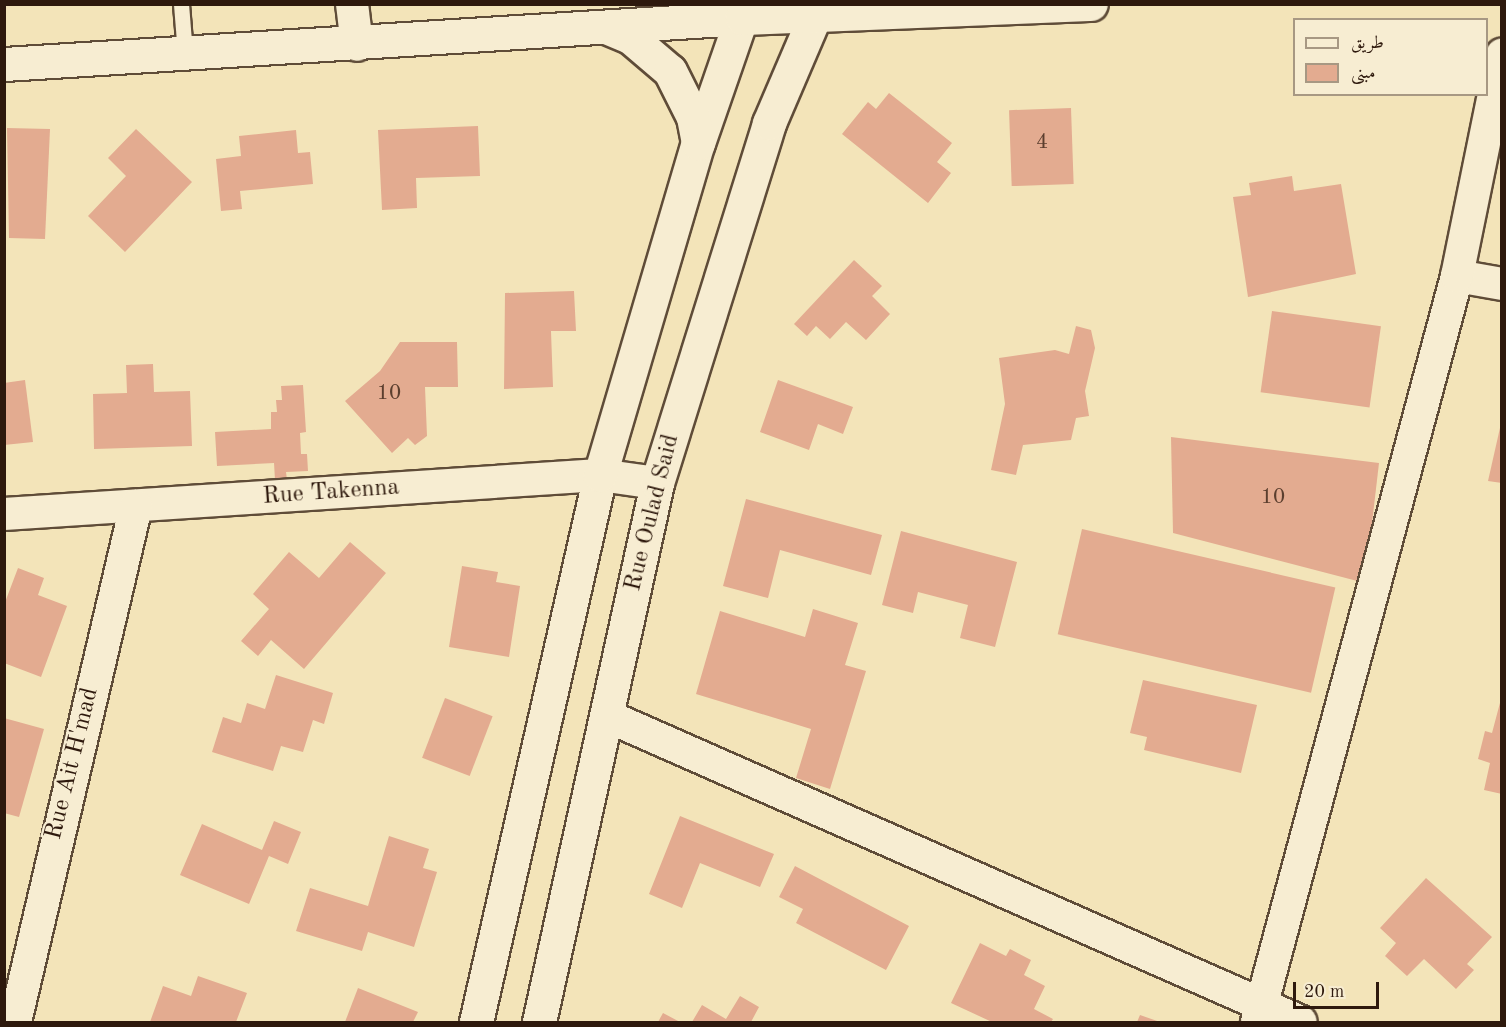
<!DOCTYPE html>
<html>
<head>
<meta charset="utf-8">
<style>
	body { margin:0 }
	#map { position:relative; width:1506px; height:1027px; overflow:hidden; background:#f3e4b9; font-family:"Old Standard TT",Amiri,serif }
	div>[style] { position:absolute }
	.building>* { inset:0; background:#e3ab90; transform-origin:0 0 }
	.roads { filter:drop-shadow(2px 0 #5f4c38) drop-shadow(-2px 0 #5f4c38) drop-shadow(0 2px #5f4c38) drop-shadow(0 -2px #5f4c38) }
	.service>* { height:15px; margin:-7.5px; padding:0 7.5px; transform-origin:7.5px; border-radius:7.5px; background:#f7edd2 }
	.minor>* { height:32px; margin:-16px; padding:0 16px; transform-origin:16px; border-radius:16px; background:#f7edd2 }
	.tertiary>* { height:33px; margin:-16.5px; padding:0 16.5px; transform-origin:16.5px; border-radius:16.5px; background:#f7edd2 }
	.secondary>* { height:33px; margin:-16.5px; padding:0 16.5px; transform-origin:16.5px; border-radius:16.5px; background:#f7edd2 }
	span { translate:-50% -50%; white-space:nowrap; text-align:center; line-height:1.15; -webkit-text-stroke:4.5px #f7edd2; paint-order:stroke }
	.number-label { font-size:21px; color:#5b3e2e }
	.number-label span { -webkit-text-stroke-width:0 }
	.street-label { font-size:24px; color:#2e190d }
	.frame { position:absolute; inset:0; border:6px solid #2e190d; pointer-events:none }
	.legend { position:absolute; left:1293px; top:18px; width:195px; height:78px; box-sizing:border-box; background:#f7edd2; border:2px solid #a79883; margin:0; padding:8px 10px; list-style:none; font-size:18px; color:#2e190d }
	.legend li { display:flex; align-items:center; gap:12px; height:30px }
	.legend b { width:30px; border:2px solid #a79883 }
	.scale { position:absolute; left:1293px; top:982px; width:86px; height:27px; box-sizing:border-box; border:3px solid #2e190d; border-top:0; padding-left:8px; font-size:18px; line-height:21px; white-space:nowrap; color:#2e190d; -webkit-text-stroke:4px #f7edd2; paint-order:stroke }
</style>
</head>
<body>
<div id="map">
	<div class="building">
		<i style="clip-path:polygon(889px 93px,952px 143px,937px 162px,951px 173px,928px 203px,842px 134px,868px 102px,876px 109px)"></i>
		<i style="left:1071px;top:108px;width:76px;height:62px;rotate:88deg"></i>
		<i style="clip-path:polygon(478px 126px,480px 176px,416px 178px,417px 208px,382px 210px,378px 130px)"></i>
		<i style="clip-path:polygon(7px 128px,50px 129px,45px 239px,9px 238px)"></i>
		<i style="clip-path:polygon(136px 129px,192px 182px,125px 252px,88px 216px,126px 176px,108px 158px)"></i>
		<i style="clip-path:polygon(296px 130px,298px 153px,310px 152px,313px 184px,240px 191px,242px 209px,221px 211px,216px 159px,241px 156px,239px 136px)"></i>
		<i style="clip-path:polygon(1292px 176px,1294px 191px,1341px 184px,1356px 274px,1248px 297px,1233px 197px,1251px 195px,1249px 183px)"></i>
		<i style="clip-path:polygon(854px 260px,882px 286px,872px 296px,890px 314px,866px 340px,846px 322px,830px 339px,816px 326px,807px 336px,794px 324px)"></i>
		<i style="clip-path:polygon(574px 291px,576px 331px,551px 331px,553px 387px,504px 389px,505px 293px)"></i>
		<i style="left:1272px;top:311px;width:110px;height:82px;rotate:8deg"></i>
		<i style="clip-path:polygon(1076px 326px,1091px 330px,1095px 348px,1085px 391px,1089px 416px,1076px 418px,1071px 440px,1023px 445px,1016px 475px,991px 470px,1005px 404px,999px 358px,1055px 350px,1069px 354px)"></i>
		<i style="clip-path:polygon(400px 342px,457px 342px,458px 387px,425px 387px,427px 436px,415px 445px,408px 438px,392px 453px,345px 401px,380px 371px)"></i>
		<i style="clip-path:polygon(153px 364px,154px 392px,190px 391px,192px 446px,94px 449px,93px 394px,127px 393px,126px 365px)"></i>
		<i style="clip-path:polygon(25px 380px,33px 442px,4px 445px,4px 383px)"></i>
		<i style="clip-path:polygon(778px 380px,853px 407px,843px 434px,818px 424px,809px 450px,760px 432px)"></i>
		<i style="clip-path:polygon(303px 385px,306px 432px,300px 433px,301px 454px,307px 454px,308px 471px,286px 472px,287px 480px,275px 480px,274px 463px,217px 466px,215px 432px,271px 429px,271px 412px,277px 412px,276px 400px,282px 400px,281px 386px)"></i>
		<i style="clip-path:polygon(1502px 419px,1502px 483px,1488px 481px)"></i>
		<i style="clip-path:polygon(1171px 437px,1379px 463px,1365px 583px,1173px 533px)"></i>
		<i style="clip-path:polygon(746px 499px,882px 535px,871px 575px,780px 550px,768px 598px,723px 586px)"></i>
		<i style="left:1082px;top:529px;width:260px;height:108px;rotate:13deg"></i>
		<i style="clip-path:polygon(901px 531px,1017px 562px,995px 647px,960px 638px,968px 605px,918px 592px,913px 613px,882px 605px)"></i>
		<i style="clip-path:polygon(350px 542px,386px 573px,304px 669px,271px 640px,258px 656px,241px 641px,269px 609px,253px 594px,289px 552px,319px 578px)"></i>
		<i style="clip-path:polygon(462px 566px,498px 572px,496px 582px,520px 586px,509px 657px,449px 647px)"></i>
		<i style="clip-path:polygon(18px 568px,44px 578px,38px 595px,67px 606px,41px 677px,4px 663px,4px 605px)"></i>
		<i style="clip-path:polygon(813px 609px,858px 623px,845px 665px,866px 671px,830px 789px,796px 778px,811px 729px,696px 694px,720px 611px,805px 637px)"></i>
		<i style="clip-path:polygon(276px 675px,333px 693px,324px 724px,313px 720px,303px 752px,281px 746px,273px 771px,212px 752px,223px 717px,241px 723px,247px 703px,265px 709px)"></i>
		<i style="clip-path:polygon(1143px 680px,1257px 705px,1241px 773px,1144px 750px,1147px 737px,1130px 733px)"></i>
		<i style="left:445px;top:698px;width:51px;height:64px;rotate:21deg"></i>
		<i style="clip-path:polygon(1501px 699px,1502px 699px,1502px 794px,1484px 790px,1490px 763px,1478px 759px,1485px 731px,1492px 733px)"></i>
		<i style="clip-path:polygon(4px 718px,44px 729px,19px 817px,4px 813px)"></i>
		<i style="clip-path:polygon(680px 816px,774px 854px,760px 887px,700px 863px,682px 908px,649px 894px)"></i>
		<i style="clip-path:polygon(274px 821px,301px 832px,288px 864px,269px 856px,249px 904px,180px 875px,202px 824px,262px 850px)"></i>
		<i style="clip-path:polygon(389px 836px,429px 849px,423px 868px,437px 872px,414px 947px,368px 932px,362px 951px,296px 931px,310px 888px,368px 906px)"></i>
		<i style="clip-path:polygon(795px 866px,909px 926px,886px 970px,796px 923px,803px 909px,779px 897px)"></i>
		<i style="clip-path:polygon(1426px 878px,1492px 937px,1467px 964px,1474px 970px,1456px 989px,1424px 959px,1407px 976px,1385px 956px,1396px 943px,1380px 928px)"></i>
		<i style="clip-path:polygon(980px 943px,1006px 956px,1010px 949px,1031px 960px,1024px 975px,1045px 986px,1034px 1009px,1053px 1019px,1051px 1022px,992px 1022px,951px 1003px)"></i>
		<i style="clip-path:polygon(198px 976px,247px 993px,236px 1022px,150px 1022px,163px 986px,191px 996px)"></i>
		<i style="clip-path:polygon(358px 988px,418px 1012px,413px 1022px,345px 1022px)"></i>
		<i style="clip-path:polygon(740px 996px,759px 1007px,751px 1022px,692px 1022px,702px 1005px,726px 1019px)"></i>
		<i style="clip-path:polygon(663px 1013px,680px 1022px,658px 1022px)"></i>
		<i style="clip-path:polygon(1140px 1015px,1160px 1022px,1137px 1022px)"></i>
	</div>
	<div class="roads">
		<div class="service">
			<i style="left:181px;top:4px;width:50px;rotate:85.4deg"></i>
		</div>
		<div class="minor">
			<i style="left:352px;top:4px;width:41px;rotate:83deg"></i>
			<i style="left:1457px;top:276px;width:46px;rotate:10.1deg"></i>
			<i style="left:4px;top:514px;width:597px;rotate:-3.74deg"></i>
			<i style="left:600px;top:475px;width:58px;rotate:8deg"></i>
			<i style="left:607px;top:716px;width:758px;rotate:23.79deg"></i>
			<i style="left:15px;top:1022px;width:530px;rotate:-76.8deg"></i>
			<i style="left:1257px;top:1022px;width:772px;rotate:-74.99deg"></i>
			<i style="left:1457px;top:276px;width:226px;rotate:-78.5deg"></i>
		</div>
		<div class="tertiary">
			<i style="left:476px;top:1022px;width:561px;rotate:-77.23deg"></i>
			<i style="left:600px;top:475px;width:346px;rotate:-73.6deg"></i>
			<i style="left:698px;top:143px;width:147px;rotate:-70.9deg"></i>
			<i style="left:539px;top:1022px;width:552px;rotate:-77.65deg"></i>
			<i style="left:657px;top:483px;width:377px;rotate:-72.7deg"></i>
			<i style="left:769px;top:123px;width:129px;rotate:-66.8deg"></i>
		</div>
		<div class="secondary">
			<i style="left:606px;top:27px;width:26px;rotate:23deg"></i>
			<i style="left:630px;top:37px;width:52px;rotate:40.4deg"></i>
			<i style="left:670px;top:71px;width:51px;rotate:63.4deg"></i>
			<i style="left:693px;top:117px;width:26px;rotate:79deg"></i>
			<i style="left:4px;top:64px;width:739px;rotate:-3.57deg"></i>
			<i style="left:742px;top:18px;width:349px;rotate:-2.3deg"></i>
		</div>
	</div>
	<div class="number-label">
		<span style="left:1042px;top:143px">4</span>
		<span style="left:389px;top:394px">10</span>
		<span style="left:1273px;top:498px">10</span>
	</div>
	<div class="street-label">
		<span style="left:331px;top:493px;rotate:-4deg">Rue Takenna</span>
		<span style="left:653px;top:513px;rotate:-76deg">Rue Oulad Said</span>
		<span style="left:73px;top:764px;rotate:-76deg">Rue Ait H'mad</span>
	</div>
	<div class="frame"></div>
	<ul class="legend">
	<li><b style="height:8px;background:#f7edd2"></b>طريق</li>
	<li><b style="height:16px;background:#e3ab90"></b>مبنى</li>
	</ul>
	<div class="scale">20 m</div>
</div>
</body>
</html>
